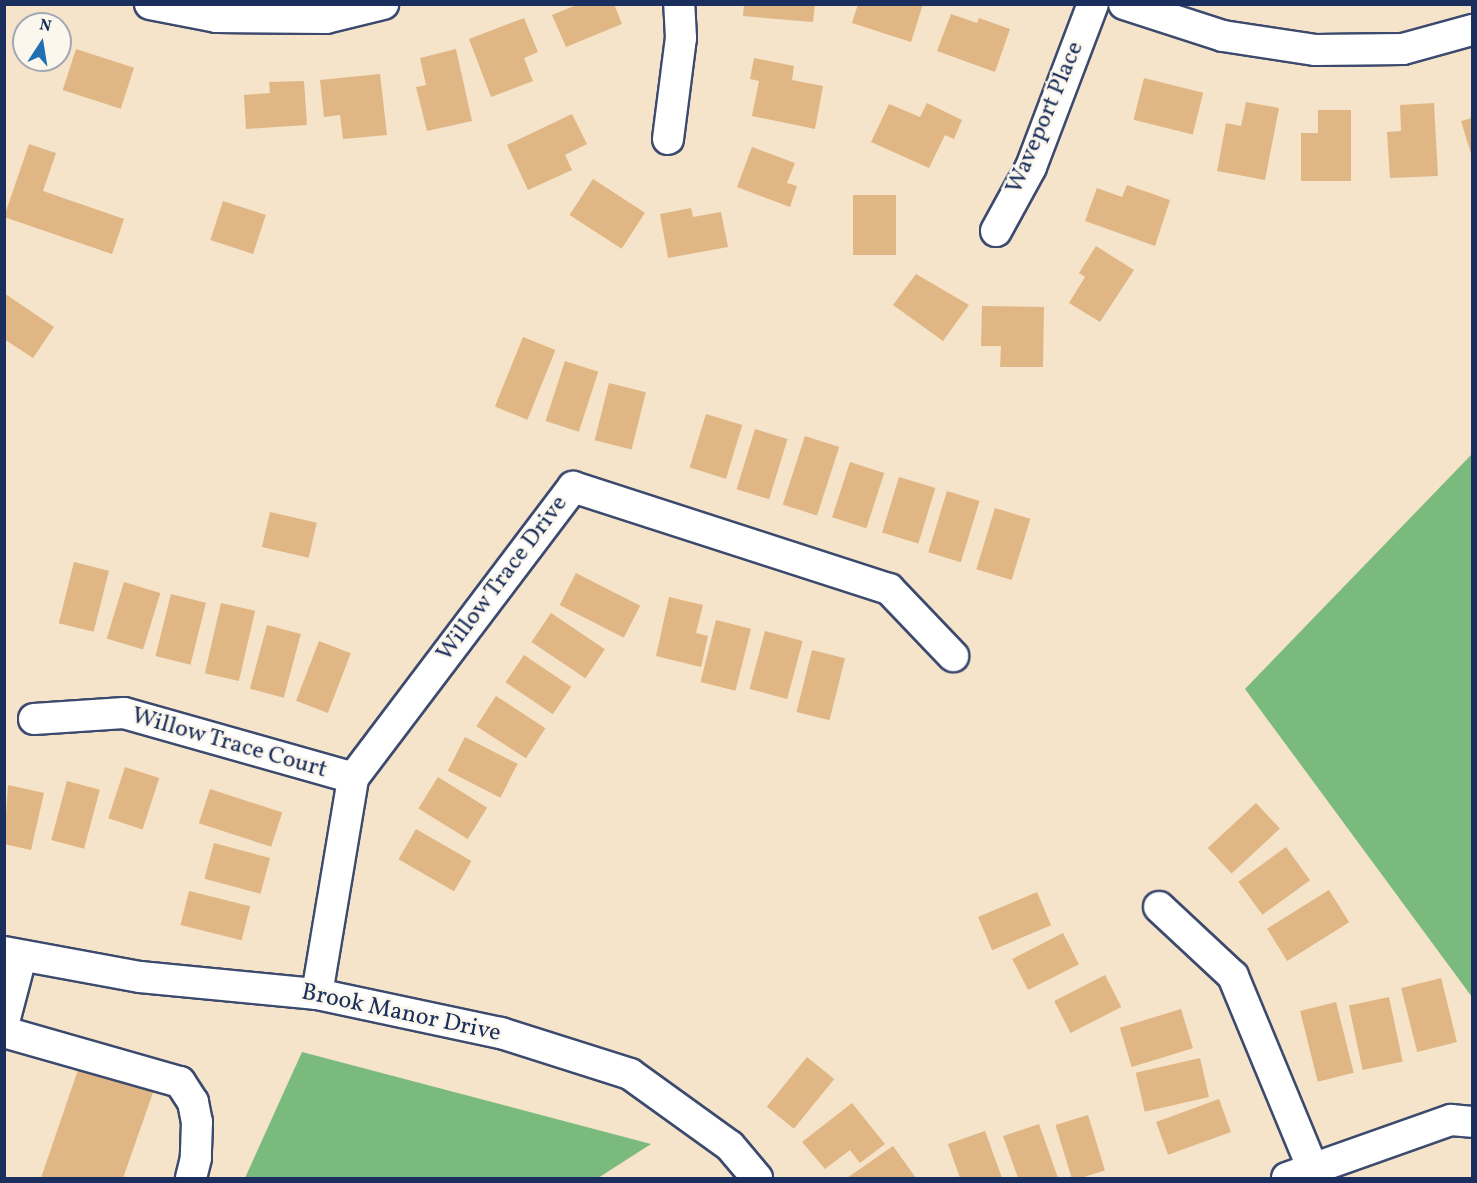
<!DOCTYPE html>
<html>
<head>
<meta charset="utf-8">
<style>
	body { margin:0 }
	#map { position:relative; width:1477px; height:1183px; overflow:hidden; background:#f5e3ca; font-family:Vollkorn,serif }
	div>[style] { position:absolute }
	.forest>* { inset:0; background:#7abb7d }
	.building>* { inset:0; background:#e0b784; transform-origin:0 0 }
	.roads { filter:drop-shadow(2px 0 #3c4a6e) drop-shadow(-2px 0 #3c4a6e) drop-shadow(0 2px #3c4a6e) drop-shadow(0 -2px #3c4a6e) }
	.minor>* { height:30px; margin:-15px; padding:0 15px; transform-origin:15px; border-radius:15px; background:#fff }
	span { translate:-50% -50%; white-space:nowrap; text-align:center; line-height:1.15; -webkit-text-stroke:5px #fbf7ec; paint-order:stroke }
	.street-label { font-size:24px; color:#1b2f5e }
	.frame { position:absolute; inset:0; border:6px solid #1b2f5e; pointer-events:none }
	.north { position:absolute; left:12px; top:12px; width:60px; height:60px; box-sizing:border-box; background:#fbf7ec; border:2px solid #a1a7b3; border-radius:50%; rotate:12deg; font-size:16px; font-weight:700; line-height:24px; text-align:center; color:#1b2f5e }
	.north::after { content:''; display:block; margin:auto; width:21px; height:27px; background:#1f6fb2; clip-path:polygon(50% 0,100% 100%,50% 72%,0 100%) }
</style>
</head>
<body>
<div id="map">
	<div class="forest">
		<i style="clip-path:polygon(1472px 454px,1472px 997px,1245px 689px)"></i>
		<i style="clip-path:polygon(302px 1052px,651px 1144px,598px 1178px,245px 1178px)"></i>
	</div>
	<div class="building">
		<i style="clip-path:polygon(579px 4px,614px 4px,622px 24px,566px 47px,552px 15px)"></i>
		<i style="clip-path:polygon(744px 4px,815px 4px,813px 22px,743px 16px)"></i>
		<i style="clip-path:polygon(858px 4px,923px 4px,911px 42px,852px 23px)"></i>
		<i style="clip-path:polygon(951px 14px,977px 23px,979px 18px,1010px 29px,995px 72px,937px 51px)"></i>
		<i style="clip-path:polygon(524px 18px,538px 52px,524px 58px,533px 81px,491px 97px,469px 39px)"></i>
		<i style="left:76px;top:49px;width:61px;height:43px;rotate:18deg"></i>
		<i style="clip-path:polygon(456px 49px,472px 121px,427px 131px,416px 87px,426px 85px,420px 58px)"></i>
		<i style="clip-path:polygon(754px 58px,794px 66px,792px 80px,823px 86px,815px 129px,752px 116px,759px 81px,750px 79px)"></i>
		<i style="clip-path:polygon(380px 74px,387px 135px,343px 139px,340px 115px,324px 117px,320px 80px)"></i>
		<i style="left:1144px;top:78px;width:61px;height:43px;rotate:14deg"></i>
		<i style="clip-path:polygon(304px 81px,307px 125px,246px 129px,244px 95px,270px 93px,269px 82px)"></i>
		<i style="clip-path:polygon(1246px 102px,1279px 108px,1265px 180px,1217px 171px,1226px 123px,1241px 126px)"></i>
		<i style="clip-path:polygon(927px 103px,962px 120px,954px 139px,945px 135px,929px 168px,871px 142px,889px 104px,920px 117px)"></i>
		<i style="clip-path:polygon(1434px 103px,1438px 176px,1390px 178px,1387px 132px,1401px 131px,1400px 105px)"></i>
		<i style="clip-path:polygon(1318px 110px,1351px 110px,1351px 181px,1301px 181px,1301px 133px,1318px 133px)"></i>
		<i style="clip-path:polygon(572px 114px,587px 144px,565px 155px,572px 170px,528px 190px,507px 145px)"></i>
		<i style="clip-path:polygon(1472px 118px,1472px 157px,1461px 121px)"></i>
		<i style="clip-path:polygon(29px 144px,56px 153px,43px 191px,124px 219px,112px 254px,4px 217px)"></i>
		<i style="clip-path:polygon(752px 147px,795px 163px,787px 183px,797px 186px,790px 207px,737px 187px)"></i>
		<i style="left:593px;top:179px;width:62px;height:43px;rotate:33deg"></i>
		<i style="clip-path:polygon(1127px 185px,1170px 200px,1155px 246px,1085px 221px,1097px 188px,1122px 197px)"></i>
		<i style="left:853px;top:195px;width:43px;height:60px"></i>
		<i style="left:223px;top:201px;width:45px;height:41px;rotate:18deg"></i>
		<i style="clip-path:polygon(691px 208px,693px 217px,721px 212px,728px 247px,668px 258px,660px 214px)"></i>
		<i style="clip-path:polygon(1096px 246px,1134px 270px,1100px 322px,1069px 303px,1085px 277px,1079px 273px)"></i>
		<i style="clip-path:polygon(916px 274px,969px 305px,943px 341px,893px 305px)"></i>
		<i style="clip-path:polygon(4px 293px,54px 327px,33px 358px,4px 339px)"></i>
		<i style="clip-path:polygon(982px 306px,1044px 307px,1043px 367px,1000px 367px,1001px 346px,981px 346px)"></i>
		<i style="left:523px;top:337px;width:35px;height:75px;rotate:22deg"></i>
		<i style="left:565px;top:361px;width:35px;height:63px;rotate:18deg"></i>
		<i style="left:609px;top:383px;width:38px;height:59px;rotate:14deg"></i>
		<i style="left:706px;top:414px;width:38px;height:56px;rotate:17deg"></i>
		<i style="left:755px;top:429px;width:34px;height:63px;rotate:17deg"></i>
		<i style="left:805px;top:436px;width:36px;height:72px;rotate:18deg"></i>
		<i style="left:850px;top:462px;width:36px;height:58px;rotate:18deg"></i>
		<i style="left:899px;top:477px;width:38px;height:58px;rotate:17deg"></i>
		<i style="left:947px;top:491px;width:34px;height:64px;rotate:17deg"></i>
		<i style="left:995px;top:508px;width:37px;height:64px;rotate:17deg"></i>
		<i style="left:270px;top:512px;width:48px;height:36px;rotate:13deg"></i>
		<i style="left:74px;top:562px;width:36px;height:63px;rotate:14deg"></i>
		<i style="left:576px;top:573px;width:72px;height:36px;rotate:27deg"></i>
		<i style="left:124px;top:582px;width:38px;height:59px;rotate:17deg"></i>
		<i style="left:171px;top:594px;width:36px;height:64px;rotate:14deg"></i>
		<i style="clip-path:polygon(669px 597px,703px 605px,696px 633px,708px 636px,701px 667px,656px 656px)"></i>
		<i style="left:221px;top:603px;width:35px;height:72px;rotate:13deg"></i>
		<i style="left:551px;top:613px;width:65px;height:35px;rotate:34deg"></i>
		<i style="left:716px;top:620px;width:36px;height:64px;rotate:14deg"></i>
		<i style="left:267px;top:625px;width:35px;height:66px;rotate:15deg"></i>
		<i style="left:765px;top:631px;width:39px;height:60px;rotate:15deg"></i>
		<i style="left:319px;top:641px;width:34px;height:64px;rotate:21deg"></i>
		<i style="left:812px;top:650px;width:34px;height:64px;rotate:14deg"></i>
		<i style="left:524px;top:655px;width:57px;height:33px;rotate:34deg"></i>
		<i style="left:496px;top:696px;width:59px;height:36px;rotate:33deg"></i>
		<i style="left:465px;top:737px;width:59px;height:38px;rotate:27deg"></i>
		<i style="left:125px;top:767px;width:36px;height:54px;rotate:18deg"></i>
		<i style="left:438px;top:777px;width:58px;height:37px;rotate:32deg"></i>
		<i style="left:67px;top:781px;width:34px;height:61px;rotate:15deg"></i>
		<i style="clip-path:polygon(8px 785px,44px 793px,31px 850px,4px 844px)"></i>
		<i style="left:210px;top:789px;width:76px;height:36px;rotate:18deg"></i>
		<i style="left:1256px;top:803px;width:35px;height:66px;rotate:47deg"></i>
		<i style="left:416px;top:829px;width:64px;height:35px;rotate:30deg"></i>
		<i style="left:214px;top:843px;width:58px;height:37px;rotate:15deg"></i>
		<i style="left:1286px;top:847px;width:41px;height:59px;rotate:54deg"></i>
		<i style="left:1329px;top:890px;width:38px;height:73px;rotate:58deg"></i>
		<i style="left:189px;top:891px;width:63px;height:35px;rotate:14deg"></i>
		<i style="left:1037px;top:892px;width:36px;height:64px;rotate:67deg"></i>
		<i style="left:1063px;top:933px;width:35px;height:57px;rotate:63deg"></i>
		<i style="left:1105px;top:975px;width:36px;height:57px;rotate:63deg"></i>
		<i style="left:1441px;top:978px;width:66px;height:41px;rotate:76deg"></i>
		<i style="left:1389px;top:997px;width:66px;height:41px;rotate:78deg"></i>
		<i style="left:1336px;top:1002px;width:73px;height:37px;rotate:76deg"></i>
		<i style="left:1181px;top:1009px;width:41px;height:64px;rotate:73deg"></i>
		<i style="left:807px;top:1057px;width:35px;height:64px;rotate:39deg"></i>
		<i style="left:1200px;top:1058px;width:40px;height:66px;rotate:77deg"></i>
		<i style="clip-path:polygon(81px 1061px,155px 1087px,123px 1178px,41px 1178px)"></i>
		<i style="left:1219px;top:1099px;width:35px;height:67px;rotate:70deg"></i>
		<i style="clip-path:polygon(852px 1103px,885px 1144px,860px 1163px,850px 1150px,825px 1169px,802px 1142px)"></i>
		<i style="left:1088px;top:1115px;width:58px;height:34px;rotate:73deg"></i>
		<i style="clip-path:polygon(1039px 1124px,1058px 1178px,1018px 1178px,1003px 1136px)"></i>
		<i style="clip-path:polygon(985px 1131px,1002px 1178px,960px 1178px,948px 1144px)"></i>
		<i style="clip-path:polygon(893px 1146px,916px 1178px,847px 1178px)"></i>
	</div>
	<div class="roads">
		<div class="minor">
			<i style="left:150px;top:4px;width:67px;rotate:11.1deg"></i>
			<i style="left:216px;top:17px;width:110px;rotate:0.5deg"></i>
			<i style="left:326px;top:18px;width:59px;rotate:-13.8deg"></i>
			<i style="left:1124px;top:4px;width:104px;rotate:17.9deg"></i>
			<i style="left:1223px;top:36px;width:94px;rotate:8.6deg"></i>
			<i style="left:1316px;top:50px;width:87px;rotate:-0.7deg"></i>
			<i style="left:1403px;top:49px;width:72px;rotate:-15.4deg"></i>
			<i style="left:668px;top:139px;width:102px;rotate:-82.7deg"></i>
			<i style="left:681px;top:38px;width:34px;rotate:-93deg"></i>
			<i style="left:996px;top:231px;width:73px;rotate:-61.3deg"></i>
			<i style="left:1031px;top:167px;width:174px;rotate:-69.2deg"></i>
			<i style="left:34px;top:719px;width:90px;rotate:-3.8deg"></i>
			<i style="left:124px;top:713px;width:238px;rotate:15.8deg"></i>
			<i style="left:1159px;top:907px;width:101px;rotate:43deg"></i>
			<i style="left:1233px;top:976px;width:209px;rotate:67.5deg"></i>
			<i style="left:4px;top:952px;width:138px;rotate:10.4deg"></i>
			<i style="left:140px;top:977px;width:178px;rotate:5.5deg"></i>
			<i style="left:317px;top:994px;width:188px;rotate:12deg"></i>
			<i style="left:501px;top:1033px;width:135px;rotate:17.6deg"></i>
			<i style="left:630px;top:1074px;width:123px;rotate:35.8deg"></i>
			<i style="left:730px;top:1146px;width:42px;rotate:49.8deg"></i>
			<i style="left:317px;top:994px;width:219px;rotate:-80.5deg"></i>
			<i style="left:353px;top:778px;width:365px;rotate:-52.9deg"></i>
			<i style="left:573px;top:487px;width:332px;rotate:17.9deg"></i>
			<i style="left:889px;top:589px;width:93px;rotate:46.3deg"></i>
			<i style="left:4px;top:1022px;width:67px;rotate:-75.3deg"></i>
			<i style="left:4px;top:1032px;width:183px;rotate:15.9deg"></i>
			<i style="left:180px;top:1082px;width:24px;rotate:57deg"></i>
			<i style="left:193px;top:1102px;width:20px;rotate:79deg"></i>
			<i style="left:197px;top:1122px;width:36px;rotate:92deg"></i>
			<i style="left:196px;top:1158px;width:21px;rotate:104deg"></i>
			<i style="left:1287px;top:1178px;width:174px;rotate:-19.5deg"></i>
			<i style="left:1451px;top:1120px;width:21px;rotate:5deg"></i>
		</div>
	</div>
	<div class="street-label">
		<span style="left:1046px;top:118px;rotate:-67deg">Waveport Place</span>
		<span style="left:503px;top:579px;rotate:-53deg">Willow Trace Drive</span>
		<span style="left:229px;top:744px;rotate:16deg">Willow Trace Court</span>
		<span style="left:401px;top:1014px;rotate:12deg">Brook Manor Drive</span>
	</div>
	<div class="frame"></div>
	<div class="north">N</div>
</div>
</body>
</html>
